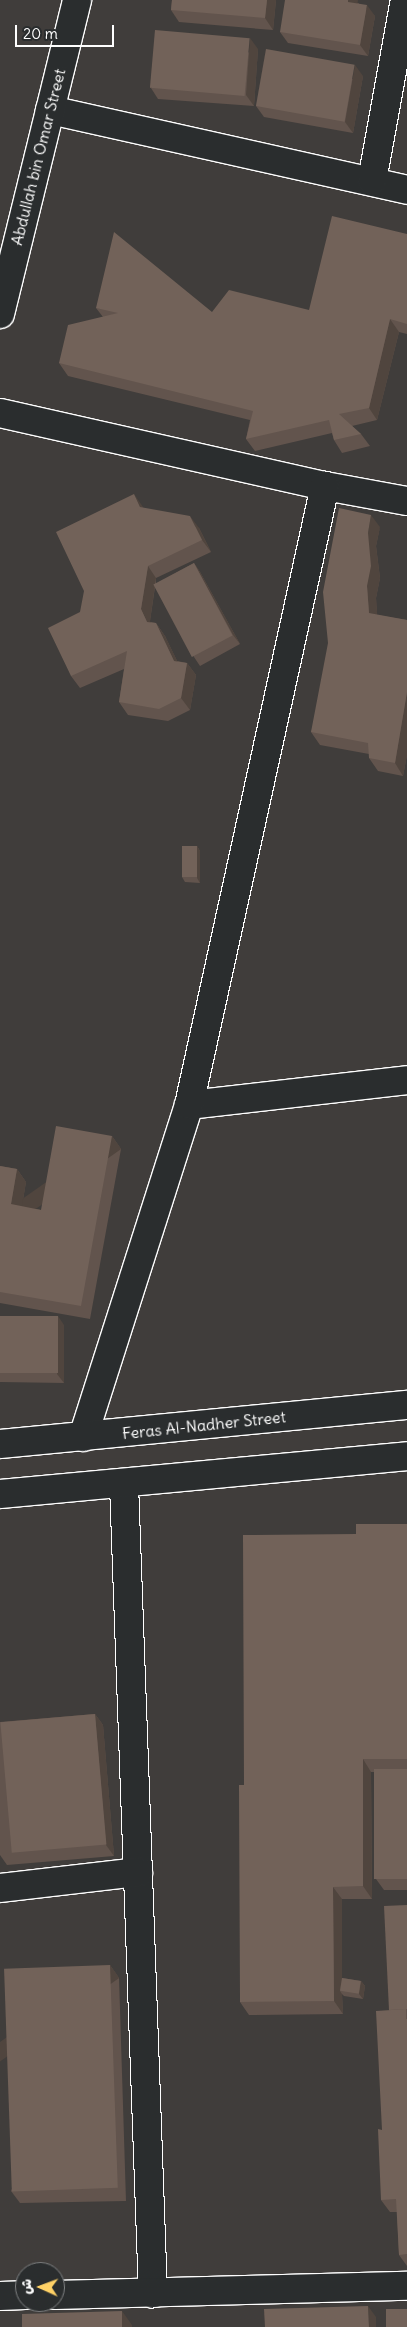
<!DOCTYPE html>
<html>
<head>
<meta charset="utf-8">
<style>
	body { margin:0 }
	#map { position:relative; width:407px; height:2327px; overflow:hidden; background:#403d3b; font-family:Delius,"Playpen Sans Arabic",sans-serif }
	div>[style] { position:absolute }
	.roads { filter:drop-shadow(1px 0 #fff) drop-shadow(-1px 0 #fff) drop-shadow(0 1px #fff) drop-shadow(0 -1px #fff) }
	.minor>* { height:28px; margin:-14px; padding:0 14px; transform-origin:14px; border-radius:14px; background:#2a2d2e }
	.wall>* { inset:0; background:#62544d }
	.shaded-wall>* { inset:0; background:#50453e; transform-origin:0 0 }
	.building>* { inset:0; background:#726259; transform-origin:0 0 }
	span { translate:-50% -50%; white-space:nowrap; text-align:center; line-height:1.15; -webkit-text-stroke:5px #2a2d2e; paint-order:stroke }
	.street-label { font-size:16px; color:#fff }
	.north { position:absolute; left:15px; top:2262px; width:50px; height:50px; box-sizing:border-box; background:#2a2d2e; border:1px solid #7f8182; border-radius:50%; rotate:272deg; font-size:14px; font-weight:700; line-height:20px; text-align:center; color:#fff }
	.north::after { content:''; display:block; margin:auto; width:18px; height:22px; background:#ffd166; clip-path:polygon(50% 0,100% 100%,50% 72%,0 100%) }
	.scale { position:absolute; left:15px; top:25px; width:99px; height:22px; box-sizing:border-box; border:2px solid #fff; border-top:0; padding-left:6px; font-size:15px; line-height:18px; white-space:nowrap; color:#fff; -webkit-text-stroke:4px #2a2d2e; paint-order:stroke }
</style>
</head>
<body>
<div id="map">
	<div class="roads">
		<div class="minor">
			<i style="left:50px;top:110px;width:366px;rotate:12.6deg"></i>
			<i style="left:372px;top:181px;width:184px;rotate:-79.7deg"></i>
			<i style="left:0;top:314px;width:323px;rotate:-76.2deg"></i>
			<i style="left:0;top:413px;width:333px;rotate:12.7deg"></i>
			<i style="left:325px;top:486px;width:83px;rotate:10.4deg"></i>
			<i style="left:189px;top:1105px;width:219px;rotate:-6.5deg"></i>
			<i style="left:83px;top:1437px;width:349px;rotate:-72.3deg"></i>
			<i style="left:189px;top:1105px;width:634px;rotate:-77.61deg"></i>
			<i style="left:0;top:1444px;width:409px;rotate:-5.5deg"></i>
			<i style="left:124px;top:1484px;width:810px;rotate:87.95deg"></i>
			<i style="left:0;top:1494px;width:409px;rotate:-5.3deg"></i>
			<i style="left:0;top:1888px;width:139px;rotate:-6.6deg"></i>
			<i style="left:55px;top:2295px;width:352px;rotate:-1.5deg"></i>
			<i style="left:0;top:2296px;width:25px;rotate:-2deg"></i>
		</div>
	</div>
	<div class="wall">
		<i style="clip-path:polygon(172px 0,276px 0,273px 30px,179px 22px,171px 10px)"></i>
		<i style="clip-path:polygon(358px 3px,375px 16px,368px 56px,288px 43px,280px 32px)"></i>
		<i style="clip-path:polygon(258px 49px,254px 106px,158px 99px,151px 88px)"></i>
		<i style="clip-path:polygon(363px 76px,353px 133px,264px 117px,256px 106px)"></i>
		<i style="clip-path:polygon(407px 234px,407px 334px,399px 332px,377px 420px,352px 426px,361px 434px,370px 446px,342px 453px,334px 440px,332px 433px,255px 451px,246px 439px,250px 420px,68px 376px,59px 363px,103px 317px,96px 308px,212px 312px,309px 310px)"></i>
		<i style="clip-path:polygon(144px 508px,199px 528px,211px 552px,156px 578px,156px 584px,194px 563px,200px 572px,240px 644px,200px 666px,194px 657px,155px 587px,150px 621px,150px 622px,156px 623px,165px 636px,177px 661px,187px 663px,196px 675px,190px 710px,168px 721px,128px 715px,119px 702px,124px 669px,80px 688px,71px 676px,80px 612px)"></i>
		<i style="clip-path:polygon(380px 527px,376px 546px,380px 578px,376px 598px,377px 615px,407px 620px,407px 755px,403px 776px,378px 771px,369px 758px,369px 754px,320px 745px,311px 732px)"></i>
		<i style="clip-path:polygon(197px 846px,200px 851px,200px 883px,185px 882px,182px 877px)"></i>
		<i style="clip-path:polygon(112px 1136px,121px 1149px,90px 1319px,0 1303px,0 1166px,17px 1169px,26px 1182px,22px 1206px,41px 1210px)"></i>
		<i style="clip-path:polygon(0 1316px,64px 1325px,64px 1383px,0 1382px)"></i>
		<i style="clip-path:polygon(407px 1524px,407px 1890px,384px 1890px,376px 1879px,374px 1772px,371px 1772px,372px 1899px,342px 1899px,342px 1978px,361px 1981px,365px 1986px,363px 1999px,344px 1996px,342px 1994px,343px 2014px,249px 2015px,240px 2002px,244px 1785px,356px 1534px)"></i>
		<i style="clip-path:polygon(95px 1714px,103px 1725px,114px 1856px,7px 1865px,0 1855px,0 1722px)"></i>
		<i style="clip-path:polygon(407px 1905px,407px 2266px,399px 2255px,397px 2212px,390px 2212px,381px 2200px,382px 2130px,389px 2010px)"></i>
		<i style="clip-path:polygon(110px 1965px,119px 1978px,126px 2201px,20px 2203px,11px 2191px)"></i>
	</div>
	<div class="shaded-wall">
		<i style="clip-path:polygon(267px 0,276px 0,273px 30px,265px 18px)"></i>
		<i style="clip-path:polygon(348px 0,358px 0,356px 13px,348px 2px)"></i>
		<i style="clip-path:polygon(367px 5px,375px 16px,368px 56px,360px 45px)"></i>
		<i style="clip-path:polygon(250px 38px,258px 49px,254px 106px,246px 95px)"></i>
		<i style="clip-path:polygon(355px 65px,363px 76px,353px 133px,345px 122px)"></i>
		<i style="clip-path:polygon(390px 319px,399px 332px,377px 420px,369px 408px)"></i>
		<i style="clip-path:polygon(134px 494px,143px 507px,149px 520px,140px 507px)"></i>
		<i style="clip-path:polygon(371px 515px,380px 527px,376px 546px,380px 578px,376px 598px,378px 626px,369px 613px,367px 586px,368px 533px)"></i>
		<i style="clip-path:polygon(190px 516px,199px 528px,211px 552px,202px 540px)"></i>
		<i style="clip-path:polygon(194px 563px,200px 572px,240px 644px,233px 635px)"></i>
		<i style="clip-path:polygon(148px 566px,156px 578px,150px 621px,156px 634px,147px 622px,141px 609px)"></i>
		<i style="clip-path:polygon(156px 623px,165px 636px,183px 673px,174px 661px)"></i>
		<i style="clip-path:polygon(187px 663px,196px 675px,190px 710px,181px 698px)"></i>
		<i style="clip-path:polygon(407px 692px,407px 755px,403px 776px,395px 763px)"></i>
		<i style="clip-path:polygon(197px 846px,200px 851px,200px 883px,197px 878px)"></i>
		<i style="left:112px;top:1136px;width:16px;height:173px;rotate:55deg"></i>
		<i style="clip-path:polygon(17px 1169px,26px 1182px,20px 1217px,11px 1204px)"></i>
		<i style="clip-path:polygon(58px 1316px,64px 1325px,64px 1383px,57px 1374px)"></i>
		<i style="clip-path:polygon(95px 1714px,103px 1725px,114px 1856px,106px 1845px)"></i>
		<i style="clip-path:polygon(363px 1759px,371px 1772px,372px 1899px,363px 1886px)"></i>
		<i style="clip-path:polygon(333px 1887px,342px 1899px,342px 1991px,340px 1991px,342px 1994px,343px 2014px,334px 2001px)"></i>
		<i style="left:110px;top:1965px;width:16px;height:223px;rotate:55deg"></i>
		<i style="clip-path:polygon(361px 1981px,365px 1986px,363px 1999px,359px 1994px)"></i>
		<i style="clip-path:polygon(368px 2306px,376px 2317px,376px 2327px,369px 2327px)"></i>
		<i style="clip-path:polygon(122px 2311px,132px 2325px,132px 2327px,122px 2327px)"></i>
	</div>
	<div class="building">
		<i style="clip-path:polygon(172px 0,267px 0,265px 18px,171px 10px)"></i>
		<i style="clip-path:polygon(285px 0,348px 0,348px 2px,367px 5px,360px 45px,280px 32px)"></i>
		<i style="left:155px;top:30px;width:95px;height:58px;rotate:5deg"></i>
		<i style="left:266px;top:49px;width:90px;height:58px;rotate:10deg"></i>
		<i style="clip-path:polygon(332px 216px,407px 234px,407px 324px,390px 319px,369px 408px,339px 414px,361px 434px,334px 440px,329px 420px,246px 439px,253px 411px,59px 363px,68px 325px,118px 313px,96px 308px,114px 232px,212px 312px,229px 290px,309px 310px)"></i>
		<i style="clip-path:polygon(134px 494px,140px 507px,190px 516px,202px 540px,148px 566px,141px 609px,147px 622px,156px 623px,174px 661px,187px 663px,181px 698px,159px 709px,119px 702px,127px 651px,71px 676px,48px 628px,80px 612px,84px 591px,56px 532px)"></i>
		<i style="clip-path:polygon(339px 508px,371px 515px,368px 533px,371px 566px,367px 586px,369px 613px,407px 620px,407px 692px,395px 763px,369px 758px,368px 743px,311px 732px,328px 643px,323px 592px)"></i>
		<i style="left:194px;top:563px;width:82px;height:46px;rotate:62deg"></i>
		<i style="left:182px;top:846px;width:15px;height:31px"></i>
		<i style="clip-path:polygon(56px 1126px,112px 1136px,81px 1306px,0 1292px,0 1166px,17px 1169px,11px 1204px,41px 1210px)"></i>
		<i style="left:0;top:1316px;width:58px;height:57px"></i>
		<i style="clip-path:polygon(356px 1524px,407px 1524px,407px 1759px,363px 1759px,363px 1886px,333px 1887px,334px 2001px,240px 2002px,239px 1785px,244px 1785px,243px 1535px,356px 1534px)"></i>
		<i style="left:95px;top:1714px;width:131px;height:95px;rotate:85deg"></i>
		<i style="left:374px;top:1769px;width:33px;height:110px"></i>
		<i style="clip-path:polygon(407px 1905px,407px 2009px,389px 2010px,384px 1906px)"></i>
		<i style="left:110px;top:1965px;width:223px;height:106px;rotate:88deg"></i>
		<i style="left:342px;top:1978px;width:19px;height:13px;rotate:9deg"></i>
		<i style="clip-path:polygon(406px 2009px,406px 2019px,407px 2019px,407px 2254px,399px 2255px,396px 2199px,381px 2200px,378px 2129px,382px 2130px,376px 2011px)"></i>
		<i style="clip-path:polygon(368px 2306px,369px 2327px,265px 2327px,264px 2309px)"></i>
		<i style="left:407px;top:2309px;width:18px;height:21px;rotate:90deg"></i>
		<i style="clip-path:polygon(122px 2311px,122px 2327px,22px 2327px,22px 2314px)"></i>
	</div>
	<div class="street-label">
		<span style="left:38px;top:157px;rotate:-76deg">Abdullah bin Omar Street</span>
		<span style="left:204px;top:1425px;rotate:-6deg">Feras Al-Nadher Street</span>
	</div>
	<div class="north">ش</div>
	<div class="scale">20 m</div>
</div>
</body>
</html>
